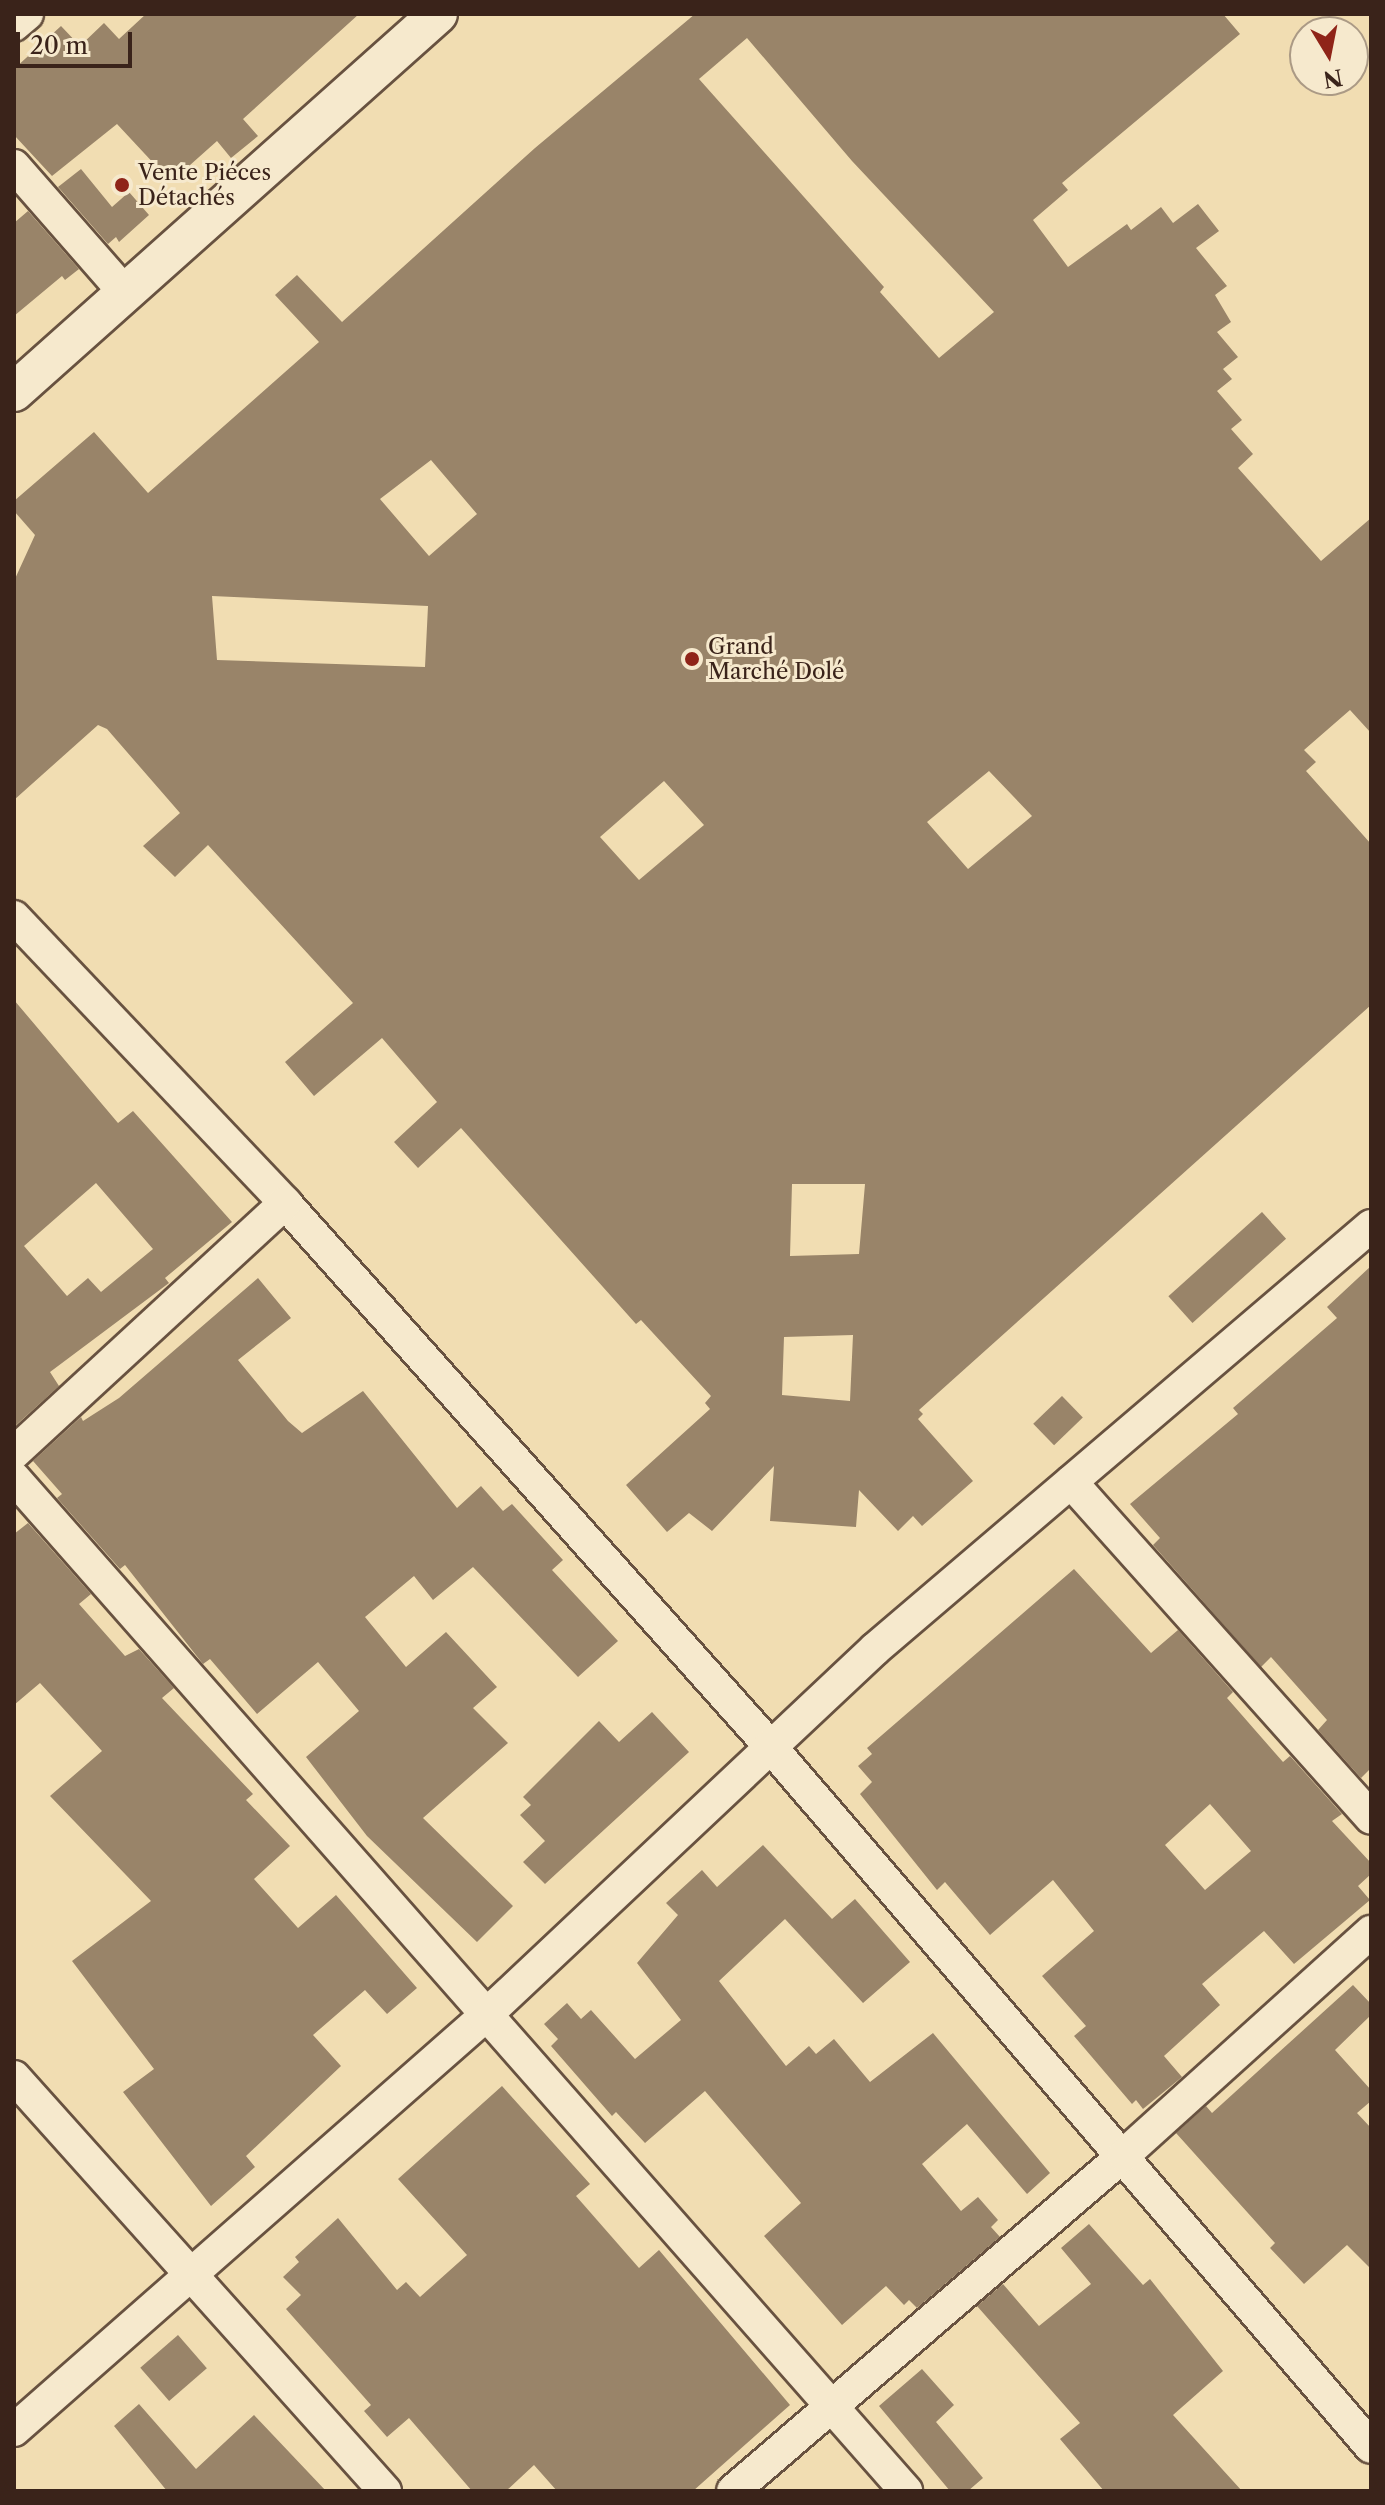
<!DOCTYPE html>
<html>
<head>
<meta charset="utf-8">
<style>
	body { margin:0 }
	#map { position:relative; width:1385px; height:2505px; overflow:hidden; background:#f1ddb2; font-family:"Libre Caslon Text",serif }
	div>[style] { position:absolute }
	.building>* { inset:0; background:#998469; transform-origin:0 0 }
	.roads { filter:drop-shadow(2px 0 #685240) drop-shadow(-2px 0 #685240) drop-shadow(0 2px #685240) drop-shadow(0 -2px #685240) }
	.minor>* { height:32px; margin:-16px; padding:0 16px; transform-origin:16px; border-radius:16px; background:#f6e9cd }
	.tertiary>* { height:38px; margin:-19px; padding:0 19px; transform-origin:19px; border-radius:19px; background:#f6e9cd }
	.dots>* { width:22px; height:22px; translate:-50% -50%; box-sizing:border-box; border:4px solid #f6e9cd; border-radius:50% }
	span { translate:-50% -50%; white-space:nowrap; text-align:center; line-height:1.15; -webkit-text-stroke:6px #f6e9cd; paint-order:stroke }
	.poi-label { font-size:22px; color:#3a231a }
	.left { translate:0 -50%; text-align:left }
	.frame { position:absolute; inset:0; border:16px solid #3a231a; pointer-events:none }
	.north { position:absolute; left:1289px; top:16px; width:80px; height:80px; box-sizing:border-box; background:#f6e9cd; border:2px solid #ab9a85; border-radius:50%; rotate:170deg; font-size:22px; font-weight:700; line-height:32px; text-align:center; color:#3a231a }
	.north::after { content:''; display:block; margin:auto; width:28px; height:36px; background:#8f2418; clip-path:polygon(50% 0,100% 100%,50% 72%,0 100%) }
	.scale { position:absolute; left:16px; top:32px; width:116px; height:36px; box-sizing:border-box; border:4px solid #3a231a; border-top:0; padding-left:10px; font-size:24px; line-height:28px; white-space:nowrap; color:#3a231a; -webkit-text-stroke:6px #f6e9cd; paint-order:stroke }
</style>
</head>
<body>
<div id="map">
	<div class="building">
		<i style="clip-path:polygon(146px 14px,359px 14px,243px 119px,258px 136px,231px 158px,217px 141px,171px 182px,117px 124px,52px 176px,14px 135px,14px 69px,61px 26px,80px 46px,104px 23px,119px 39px)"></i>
		<i style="clip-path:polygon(evenodd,695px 14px,1223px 14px,1240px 34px,1062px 183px,1068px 190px,1033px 220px,1068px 267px,1127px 224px,1131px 230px,1161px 207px,1173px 223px,1198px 204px,1219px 231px,1196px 248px,1227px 286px,1215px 295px,1231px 322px,1217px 332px,1238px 357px,1223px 369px,1232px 379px,1217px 391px,1242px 420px,1231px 429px,1253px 454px,1238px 468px,1321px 561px,1371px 518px,1371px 733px,1350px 710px,1304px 750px,1316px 762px,1306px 771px,1371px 844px,1371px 1005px,919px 1410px,923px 1414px,918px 1419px,973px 1481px,922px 1526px,913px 1516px,898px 1531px,859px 1490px,856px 1527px,770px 1521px,774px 1466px,712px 1531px,689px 1513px,667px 1532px,626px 1485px,710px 1409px,705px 1403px,711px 1396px,641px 1320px,636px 1324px,461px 1128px,418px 1168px,394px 1142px,437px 1102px,382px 1038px,314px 1096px,285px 1062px,353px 1003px,208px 845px,175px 877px,143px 846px,180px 813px,107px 729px,98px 725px,14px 800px,14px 581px,35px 535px,14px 511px,14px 501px,94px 432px,148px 493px,319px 342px,275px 295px,297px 275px,342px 322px,535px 148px,695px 14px,747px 38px,852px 161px,994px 312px,939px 358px,880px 292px,884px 287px,699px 79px,747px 38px,695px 14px,431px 460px,477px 514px,429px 556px,380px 499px,431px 460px,695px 14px,212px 596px,428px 606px,425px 667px,217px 660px,212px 596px,695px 14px,989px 771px,1032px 816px,968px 869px,927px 822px,989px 771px,695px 14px,664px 781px,704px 825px,639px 880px,600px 837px,664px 781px,695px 14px,792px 1184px,865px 1184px,859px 1254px,790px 1256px,792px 1184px,695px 14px,853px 1335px,850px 1401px,782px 1395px,784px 1337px,853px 1335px)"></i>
		<i style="clip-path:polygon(81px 169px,112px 207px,129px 192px,149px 215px,119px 242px,116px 237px,108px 244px,58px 187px)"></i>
		<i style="clip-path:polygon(28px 211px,79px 269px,65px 280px,62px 276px,14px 316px,14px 223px)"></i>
		<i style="clip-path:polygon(evenodd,14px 1000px,118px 1123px,133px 1111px,232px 1222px,165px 1278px,169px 1283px,50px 1372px,59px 1386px,14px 1427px,14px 1000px,96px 1183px,153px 1249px,101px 1292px,88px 1278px,67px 1296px,24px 1246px,96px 1183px)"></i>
		<i style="left:1262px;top:1212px;width:36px;height:126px;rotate:48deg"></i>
		<i style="clip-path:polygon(1371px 1266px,1371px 1768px,1361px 1778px,1318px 1730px,1327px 1720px,1271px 1657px,1261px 1667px,1153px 1545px,1160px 1538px,1130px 1504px,1238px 1414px,1233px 1408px,1337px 1318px,1327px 1307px)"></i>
		<i style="clip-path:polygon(258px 1278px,291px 1318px,238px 1360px,288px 1421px,302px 1433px,363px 1391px,457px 1508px,481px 1486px,503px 1511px,512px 1504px,563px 1560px,552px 1570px,618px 1641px,578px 1677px,473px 1567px,433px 1600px,414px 1576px,365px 1617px,406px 1667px,446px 1632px,497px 1687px,473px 1708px,508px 1743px,423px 1818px,513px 1906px,477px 1942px,367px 1836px,306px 1757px,359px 1711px,318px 1662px,257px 1714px,210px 1659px,203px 1664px,125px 1565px,120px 1569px,57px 1498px,62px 1494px,33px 1461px,81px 1417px,83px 1421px,119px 1398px)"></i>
		<i style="left:1062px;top:1396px;width:30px;height:40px;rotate:46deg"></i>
		<i style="clip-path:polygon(28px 1523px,91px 1594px,79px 1604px,125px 1656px,139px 1649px,174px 1688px,162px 1698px,253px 1794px,246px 1800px,290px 1846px,254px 1879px,298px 1928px,336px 1895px,417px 1988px,387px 2014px,365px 1990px,313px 2035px,341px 2066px,246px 2156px,255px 2167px,211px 2206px,123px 2092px,154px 2069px,72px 1961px,151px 1901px,50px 1796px,102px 1751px,40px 1683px,14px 1705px,14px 1534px)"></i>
		<i style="clip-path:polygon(evenodd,1074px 1569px,1151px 1653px,1178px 1630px,1233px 1692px,1227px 1698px,1283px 1762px,1290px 1756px,1342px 1814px,1332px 1821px,1371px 1863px,1371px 1874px,1358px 1886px,1370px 1900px,1294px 1964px,1264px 1931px,1202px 1984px,1220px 2005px,1164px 2056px,1182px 2077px,1143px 2109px,1136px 2100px,1132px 2104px,1074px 2036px,1086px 2026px,1042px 1976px,1094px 1931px,1053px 1880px,990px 1935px,945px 1882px,937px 1890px,860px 1794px,872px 1782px,858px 1766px,872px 1754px,867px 1748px,1074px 1569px,1210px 1804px,1251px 1851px,1205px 1890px,1165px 1845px,1210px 1804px)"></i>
		<i style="clip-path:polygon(652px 1712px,689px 1752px,545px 1884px,523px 1862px,545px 1841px,520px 1815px,531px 1805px,523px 1797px,599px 1721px,619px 1742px)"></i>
		<i style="clip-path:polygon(763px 1845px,832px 1919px,855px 1899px,910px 1962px,863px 2003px,785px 1919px,719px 1981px,786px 2066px,809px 2046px,816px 2054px,834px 2039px,870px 2082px,933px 2033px,1050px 2173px,1027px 2194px,967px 2124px,922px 2164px,961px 2211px,978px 2197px,998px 2220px,991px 2227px,1000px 2237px,917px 2308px,909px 2300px,904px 2305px,886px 2286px,842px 2325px,764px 2236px,801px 2203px,705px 2091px,645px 2143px,616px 2112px,612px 2116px,551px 2046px,558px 2039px,544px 2024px,567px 2003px,581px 2019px,591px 2010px,635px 2059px,681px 2020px,637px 1963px,678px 1915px,666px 1903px,702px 1870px,717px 1887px)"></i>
		<i style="clip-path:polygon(1353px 1985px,1371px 2004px,1371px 2015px,1335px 2050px,1371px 2090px,1371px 2101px,1357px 2113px,1371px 2128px,1371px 2269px,1347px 2245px,1304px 2284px,1270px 2248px,1275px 2243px,1176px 2133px,1206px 2106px,1212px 2113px)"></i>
		<i style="clip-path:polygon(502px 2086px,590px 2184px,576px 2196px,639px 2268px,659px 2250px,790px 2405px,693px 2491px,557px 2491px,534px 2465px,506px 2491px,472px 2491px,409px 2418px,387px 2437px,364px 2411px,371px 2405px,286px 2309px,301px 2295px,283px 2277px,299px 2262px,295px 2257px,338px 2218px,397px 2290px,406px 2282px,420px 2297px,467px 2255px,398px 2179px)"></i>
		<i style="clip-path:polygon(1089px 2224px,1143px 2285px,1150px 2279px,1223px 2371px,1173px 2415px,1242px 2491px,1104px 2491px,1060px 2439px,1080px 2423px,977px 2306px,1003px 2284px,1039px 2326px,1091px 2284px,1061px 2248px)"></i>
		<i style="left:178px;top:2335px;width:44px;height:50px;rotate:49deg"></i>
		<i style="clip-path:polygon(922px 2369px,954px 2405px,936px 2422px,983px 2478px,968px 2491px,950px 2491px,879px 2406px)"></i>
		<i style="clip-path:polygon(139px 2404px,196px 2469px,254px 2415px,326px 2491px,167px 2491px,114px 2426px)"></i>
	</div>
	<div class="roads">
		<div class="minor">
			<i style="left:14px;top:25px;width:17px;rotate:-40deg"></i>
			<i style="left:14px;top:166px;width:169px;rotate:48.8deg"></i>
			<i style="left:14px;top:917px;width:394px;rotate:46.5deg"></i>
			<i style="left:285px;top:1203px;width:728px;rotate:48.23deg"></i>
			<i style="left:770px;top:1746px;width:923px;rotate:49.39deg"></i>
			<i style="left:14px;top:1453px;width:369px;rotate:-42.7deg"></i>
			<i style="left:14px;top:1478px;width:1350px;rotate:48.63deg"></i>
			<i style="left:1071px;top:1482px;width:450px;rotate:48.2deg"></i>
			<i style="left:14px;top:2077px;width:556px;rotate:48.14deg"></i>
			<i style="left:14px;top:2430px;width:626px;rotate:-41.31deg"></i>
			<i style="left:484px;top:2017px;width:537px;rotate:-43.26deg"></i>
			<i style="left:875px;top:1649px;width:652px;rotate:-40.46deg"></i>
			<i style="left:733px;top:2491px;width:516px;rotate:-40.67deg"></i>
			<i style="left:1124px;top:2155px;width:333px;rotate:-42.1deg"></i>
		</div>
		<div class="tertiary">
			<i style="left:14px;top:392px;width:568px;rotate:-41.72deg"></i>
		</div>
	</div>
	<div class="dots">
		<i style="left:122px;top:185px;background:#8f2418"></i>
		<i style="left:692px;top:659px;background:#8f2418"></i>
	</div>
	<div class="poi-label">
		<span class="left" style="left:138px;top:185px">Vente Piéces<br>Détachés</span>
		<span class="left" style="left:708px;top:659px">Grand<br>Marché Dolé</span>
	</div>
	<div class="frame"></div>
	<div class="north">N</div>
	<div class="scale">20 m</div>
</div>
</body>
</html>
